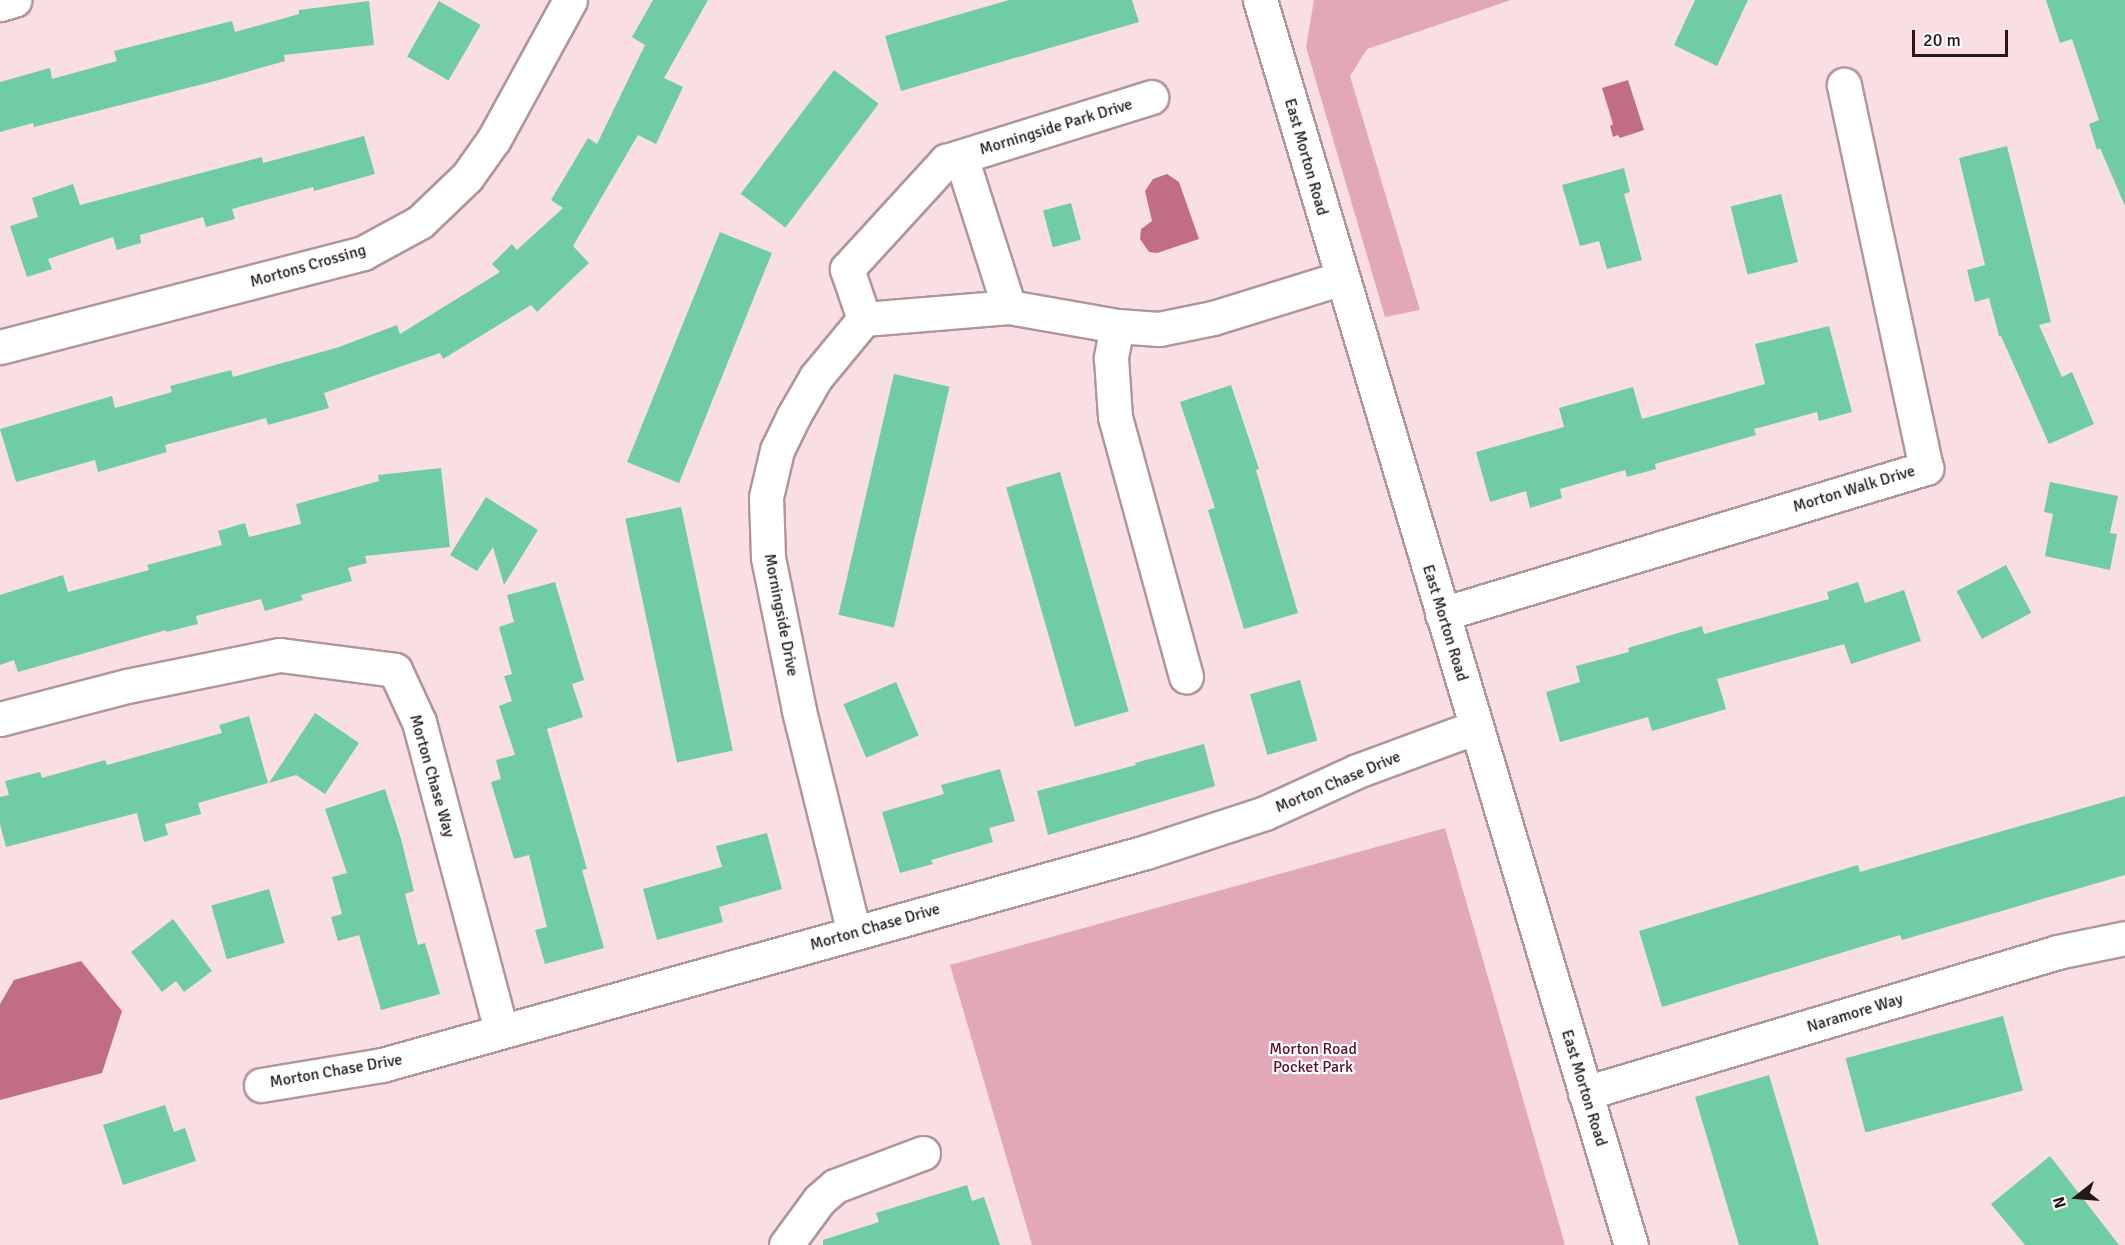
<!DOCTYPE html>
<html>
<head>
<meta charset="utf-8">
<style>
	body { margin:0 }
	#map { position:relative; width:2125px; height:1245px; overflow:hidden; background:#f9dee4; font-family:Signika,sans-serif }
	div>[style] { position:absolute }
	.green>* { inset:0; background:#e3a8b7 }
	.water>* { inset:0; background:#c16d85 }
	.building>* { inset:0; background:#70cda3; transform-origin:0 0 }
	.roads { filter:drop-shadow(2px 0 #af969c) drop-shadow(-2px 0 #af969c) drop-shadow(0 2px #af969c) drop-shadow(0 -2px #af969c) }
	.minor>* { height:33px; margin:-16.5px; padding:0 16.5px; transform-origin:16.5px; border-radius:16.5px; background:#fff }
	span { translate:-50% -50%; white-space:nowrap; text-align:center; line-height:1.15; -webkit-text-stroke:4.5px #fff; paint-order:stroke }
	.street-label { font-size:16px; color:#23191b }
	.park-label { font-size:16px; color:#5b0e2d }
	.north { position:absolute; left:2047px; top:1167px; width:60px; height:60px; -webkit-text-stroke:4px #fff; paint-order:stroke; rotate:253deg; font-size:16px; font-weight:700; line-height:24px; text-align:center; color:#23191b }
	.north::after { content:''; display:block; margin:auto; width:21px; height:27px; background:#23191b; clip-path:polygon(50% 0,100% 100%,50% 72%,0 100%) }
	.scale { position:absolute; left:1912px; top:30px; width:96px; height:27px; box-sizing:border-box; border:3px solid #23191b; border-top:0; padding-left:8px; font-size:18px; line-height:21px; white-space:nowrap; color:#23191b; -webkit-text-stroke:4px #fff; paint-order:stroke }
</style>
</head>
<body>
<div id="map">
	<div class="green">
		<i style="clip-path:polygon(1314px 0,1511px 0,1367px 49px,1350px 76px,1420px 310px,1385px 317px,1306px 47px)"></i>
		<i style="clip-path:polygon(1445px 828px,1565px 1245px,1032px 1245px,950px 965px)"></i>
	</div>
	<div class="water">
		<i style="clip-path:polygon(1628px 80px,1644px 130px,1620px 138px,1618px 135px,1613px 137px,1610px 126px,1613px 124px,1602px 88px)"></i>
		<i style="clip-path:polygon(1167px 174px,1179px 182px,1199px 239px,1157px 253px,1149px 252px,1140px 239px,1141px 229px,1152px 221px,1145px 191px,1153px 179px)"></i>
		<i style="clip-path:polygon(81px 961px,122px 1011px,102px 1073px,0 1100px,0 1004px,14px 980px)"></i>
	</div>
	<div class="building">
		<i style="clip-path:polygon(653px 0,708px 0,664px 78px,683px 87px,656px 144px,638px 135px,573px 246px,589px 263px,537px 312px,531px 305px,443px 359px,440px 353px,324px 393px,329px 408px,268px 425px,266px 418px,165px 445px,167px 452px,98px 472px,95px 460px,16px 482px,0 429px,112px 396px,115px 408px,172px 392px,170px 386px,231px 370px,233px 377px,339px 347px,397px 325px,400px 334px,500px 272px,492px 264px,512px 244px,517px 250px,563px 208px,551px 200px,588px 138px,597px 144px,645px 45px,632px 37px)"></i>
		<i style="clip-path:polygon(1009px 0,1132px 0,1139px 22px,901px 91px,885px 36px)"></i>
		<i style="clip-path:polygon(1695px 0,1748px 0,1717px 66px,1674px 45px)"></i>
		<i style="clip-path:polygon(2046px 0,2125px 0,2125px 206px,2100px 148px,2097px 150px,2089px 124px,2099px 120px,2072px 39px,2060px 43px)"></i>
		<i style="clip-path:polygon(369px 1px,374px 45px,284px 55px,285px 61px,215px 81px,34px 127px,33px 123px,0 132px,0 82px,50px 68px,52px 79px,117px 61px,114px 51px,232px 21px,235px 32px,299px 14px,299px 10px)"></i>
		<i style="left:439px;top:1px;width:48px;height:64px;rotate:30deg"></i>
		<i style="left:834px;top:70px;width:56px;height:155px;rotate:37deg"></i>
		<i style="clip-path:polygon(364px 136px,375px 174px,314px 191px,313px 187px,232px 209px,235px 219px,206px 227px,203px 217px,140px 235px,141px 243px,117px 250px,113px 237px,48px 259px,52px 269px,27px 277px,10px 226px,38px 217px,32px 198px,73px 184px,80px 205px,262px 157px,263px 163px)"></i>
		<i style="clip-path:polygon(2007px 146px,2051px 322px,2039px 325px,2062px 377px,2072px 372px,2094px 424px,2049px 444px,2001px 336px,1999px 336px,1989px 298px,1975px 302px,1967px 270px,1985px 265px,1959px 158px)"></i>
		<i style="clip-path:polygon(1624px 168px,1630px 192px,1624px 194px,1642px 260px,1607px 269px,1599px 241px,1580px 246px,1562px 185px)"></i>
		<i style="left:1781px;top:194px;width:70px;height:52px;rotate:76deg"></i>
		<i style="left:1071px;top:203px;width:38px;height:29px;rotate:75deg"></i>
		<i style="left:720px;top:232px;width:56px;height:248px;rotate:22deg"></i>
		<i style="clip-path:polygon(1829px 326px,1852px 412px,1819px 421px,1817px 412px,1754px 429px,1756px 435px,1655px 464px,1656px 469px,1627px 477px,1625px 470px,1560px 489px,1562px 498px,1530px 508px,1526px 491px,1490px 502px,1476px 452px,1564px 427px,1559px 408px,1633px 387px,1642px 419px,1765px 384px,1755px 344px)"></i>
		<i style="left:894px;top:374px;width:57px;height:247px;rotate:13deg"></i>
		<i style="clip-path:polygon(1231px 385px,1259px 469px,1256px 470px,1298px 613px,1244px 629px,1208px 510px,1215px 508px,1180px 402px)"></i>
		<i style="clip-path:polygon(441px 468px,450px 547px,365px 556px,367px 563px,348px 568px,352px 581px,301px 595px,303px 600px,265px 611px,261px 599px,196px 616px,198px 624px,166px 632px,166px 630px,18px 672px,14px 660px,0 665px,0 595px,63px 575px,68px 592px,149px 570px,147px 565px,222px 545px,218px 531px,245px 523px,249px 537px,301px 524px,296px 504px,379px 481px,378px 475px)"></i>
		<i style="left:1060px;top:472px;width:249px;height:56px;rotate:74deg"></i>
		<i style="clip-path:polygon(2050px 482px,2118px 496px,2110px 533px,2117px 534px,2110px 570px,2045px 556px,2053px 514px,2044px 512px)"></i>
		<i style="clip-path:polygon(486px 497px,538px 530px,504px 585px,493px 547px,477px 571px,450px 555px)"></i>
		<i style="left:681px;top:507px;width:249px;height:57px;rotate:78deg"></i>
		<i style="left:2006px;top:565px;width:54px;height:56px;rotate:62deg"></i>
		<i style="clip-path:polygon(555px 582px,584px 680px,572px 684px,583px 717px,547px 729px,587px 869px,582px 870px,604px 948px,545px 964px,535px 930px,547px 927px,529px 855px,514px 859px,491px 782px,501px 779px,496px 760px,515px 755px,499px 706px,512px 701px,504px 676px,512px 674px,499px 627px,514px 622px,507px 595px)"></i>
		<i style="clip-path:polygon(1858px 582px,1865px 603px,1904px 590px,1921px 641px,1851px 664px,1844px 644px,1717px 679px,1726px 709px,1652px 731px,1648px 717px,1560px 742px,1546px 692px,1580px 682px,1576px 666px,1629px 652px,1628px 648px,1702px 626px,1704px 634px,1829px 599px,1827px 592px)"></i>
		<i style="left:1300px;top:680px;width:63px;height:52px;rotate:74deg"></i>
		<i style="left:896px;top:682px;width:58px;height:57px;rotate:67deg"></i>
		<i style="clip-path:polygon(315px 713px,359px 743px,325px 794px,296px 775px,269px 783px)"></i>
		<i style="clip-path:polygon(249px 716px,268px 783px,198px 803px,201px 814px,165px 824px,168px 835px,144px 842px,137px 813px,6px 847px,0 824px,0 797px,9px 795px,5px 781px,40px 772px,42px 778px,105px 760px,107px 765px,222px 733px,219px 725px)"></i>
		<i style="clip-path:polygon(1204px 744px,1215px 786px,1048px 835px,1037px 791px,1136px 765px,1135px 763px)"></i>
		<i style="clip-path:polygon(1000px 769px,1015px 821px,989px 828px,993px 842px,931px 860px,933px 864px,900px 873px,882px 812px,944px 794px,941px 785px)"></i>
		<i style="clip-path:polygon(385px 789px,401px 839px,414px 891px,405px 894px,418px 945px,425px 943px,440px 994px,381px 1010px,359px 935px,338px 941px,331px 917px,342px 914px,332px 877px,347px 873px,325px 809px)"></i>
		<i style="clip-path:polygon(2125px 796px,2125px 875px,1902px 940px,1900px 935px,1662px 1007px,1639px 931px,1858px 865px,1860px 872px)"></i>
		<i style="clip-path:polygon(767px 833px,782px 889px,719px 907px,723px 922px,657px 940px,643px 889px,722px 867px,716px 846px)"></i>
		<i style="left:269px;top:889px;width:56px;height:60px;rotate:74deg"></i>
		<i style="clip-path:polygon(173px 919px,212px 971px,184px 992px,176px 981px,162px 992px,131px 952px)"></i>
		<i style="left:2003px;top:1016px;width:77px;height:163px;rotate:75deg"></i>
		<i style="clip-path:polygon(1769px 1075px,1797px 1169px,1819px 1245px,1739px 1245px,1695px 1097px)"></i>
		<i style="clip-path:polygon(165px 1105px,174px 1132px,185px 1128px,196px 1161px,123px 1185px,103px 1125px)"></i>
		<i style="clip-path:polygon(2050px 1156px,2119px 1245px,2025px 1245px,1991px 1204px)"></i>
		<i style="clip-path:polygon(967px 1185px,972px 1201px,984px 1197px,1000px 1245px,823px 1245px,823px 1240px,879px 1222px,876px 1213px)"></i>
	</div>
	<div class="roads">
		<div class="minor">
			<i style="left:1260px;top:0;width:1299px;rotate:73.41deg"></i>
			<i style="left:0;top:4px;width:15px;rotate:-16deg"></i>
			<i style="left:961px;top:157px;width:157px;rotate:72.3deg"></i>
			<i style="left:864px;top:319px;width:145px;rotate:-4.7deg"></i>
			<i style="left:1009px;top:307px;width:110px;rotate:10deg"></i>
			<i style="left:1117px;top:326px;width:42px;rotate:4.1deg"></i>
			<i style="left:1159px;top:329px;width:55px;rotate:-11.5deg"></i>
			<i style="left:1213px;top:318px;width:135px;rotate:-17.2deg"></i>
			<i style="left:864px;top:319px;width:53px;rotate:-108.8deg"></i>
			<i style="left:847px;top:269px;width:147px;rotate:-47.5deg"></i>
			<i style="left:946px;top:161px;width:215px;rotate:-17.3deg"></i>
			<i style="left:1117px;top:326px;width:33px;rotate:101deg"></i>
			<i style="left:1111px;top:358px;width:59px;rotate:86.1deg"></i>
			<i style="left:1115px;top:417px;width:269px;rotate:74.7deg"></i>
			<i style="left:0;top:347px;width:375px;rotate:-14.5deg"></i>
			<i style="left:363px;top:253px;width:65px;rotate:-28.5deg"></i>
			<i style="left:420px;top:222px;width:65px;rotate:-43.8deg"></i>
			<i style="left:467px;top:177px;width:47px;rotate:-54.6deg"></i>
			<i style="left:494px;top:139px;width:158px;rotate:-61.3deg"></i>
			<i style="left:1442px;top:614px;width:506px;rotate:-16.79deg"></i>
			<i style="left:1926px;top:468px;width:392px;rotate:-102.1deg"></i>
			<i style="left:0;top:719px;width:131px;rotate:-14.6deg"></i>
			<i style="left:127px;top:686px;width:156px;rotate:-11.5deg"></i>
			<i style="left:280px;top:655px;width:116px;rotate:7.4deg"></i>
			<i style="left:395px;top:670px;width:57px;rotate:65.2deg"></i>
			<i style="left:419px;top:722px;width:320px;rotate:75.1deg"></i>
			<i style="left:854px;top:933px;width:230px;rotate:-103.9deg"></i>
			<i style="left:799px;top:710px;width:156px;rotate:-101.5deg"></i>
			<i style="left:768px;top:557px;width:60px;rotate:-91.9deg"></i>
			<i style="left:766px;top:497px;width:48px;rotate:-76.8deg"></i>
			<i style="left:777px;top:450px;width:37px;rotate:-64deg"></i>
			<i style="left:793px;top:417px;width:46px;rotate:-60.1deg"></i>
			<i style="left:816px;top:377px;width:75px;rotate:-50.4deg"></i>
			<i style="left:261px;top:1085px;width:123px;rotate:-9.4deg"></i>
			<i style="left:382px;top:1065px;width:793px;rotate:-15.58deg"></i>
			<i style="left:1146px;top:852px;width:125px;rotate:-18.1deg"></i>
			<i style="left:1265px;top:813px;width:101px;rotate:-24.5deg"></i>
			<i style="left:1357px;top:771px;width:127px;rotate:-20.3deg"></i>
			<i style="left:1585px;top:1093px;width:493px;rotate:-16.6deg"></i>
			<i style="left:2057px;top:952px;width:69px;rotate:-11.6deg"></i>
			<i style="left:786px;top:1245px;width:56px;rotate:-53.7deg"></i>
			<i style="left:819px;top:1200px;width:21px;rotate:-41deg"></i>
			<i style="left:835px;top:1186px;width:94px;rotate:-20.6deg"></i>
		</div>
	</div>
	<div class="street-label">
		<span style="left:1056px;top:127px;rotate:-17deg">Morningside Park Drive</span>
		<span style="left:1306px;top:157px;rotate:74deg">East Morton Road</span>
		<span style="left:308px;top:266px;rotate:-16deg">Mortons Crossing</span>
		<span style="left:1854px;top:489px;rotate:-17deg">Morton Walk Drive</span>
		<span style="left:781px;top:615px;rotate:79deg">Morningside Drive</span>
		<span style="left:1445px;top:623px;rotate:73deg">East Morton Road</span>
		<span style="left:432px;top:776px;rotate:74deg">Morton Chase Way</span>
		<span style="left:1338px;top:782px;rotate:-23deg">Morton Chase Drive</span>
		<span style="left:875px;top:927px;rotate:-16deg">Morton Chase Drive</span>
		<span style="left:1855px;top:1013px;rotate:-17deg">Naramore Way</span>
		<span style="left:336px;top:1071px;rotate:-10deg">Morton Chase Drive</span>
		<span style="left:1584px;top:1088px;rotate:73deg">East Morton Road</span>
	</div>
	<div class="park-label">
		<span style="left:1313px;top:1058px">Morton Road<br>Pocket Park</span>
	</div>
	<div class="north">N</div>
	<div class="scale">20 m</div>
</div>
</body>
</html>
